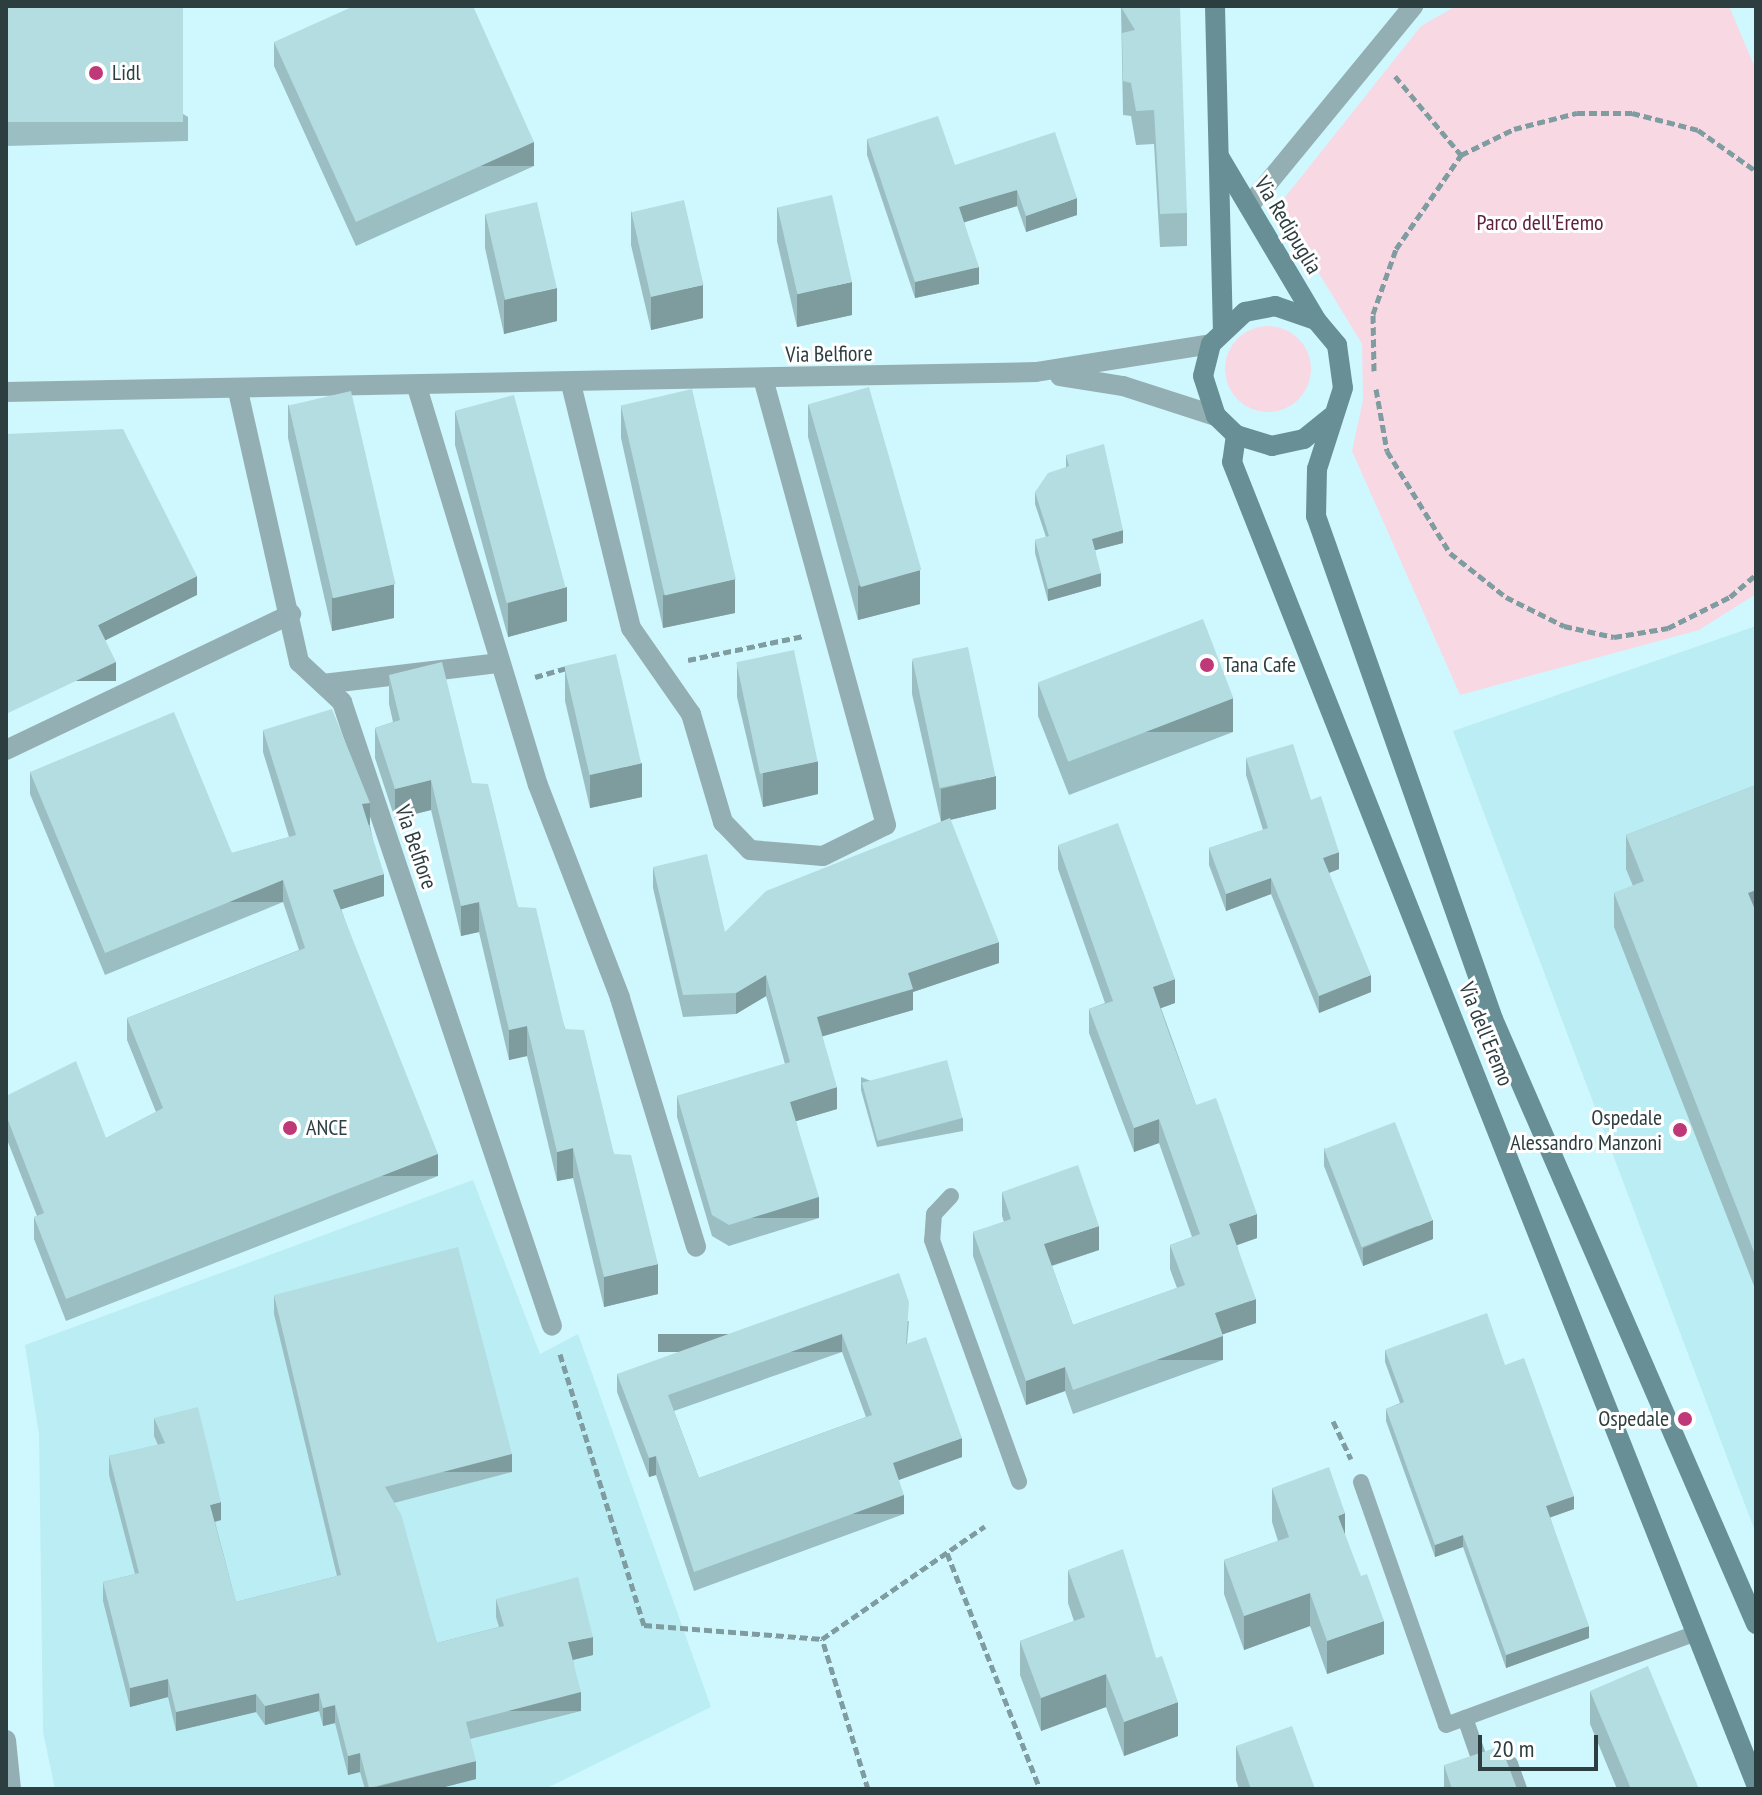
<!DOCTYPE html>
<html>
<head>
<meta charset="utf-8">
<style>
	body { margin:0 }
	#map { position:relative; width:1762px; height:1795px; overflow:hidden; background:#cff8fe; font-family:"PT Sans Narrow",sans-serif }
	div>[style] { position:absolute }
	.built>* { inset:0; background:#bbedf5 }
	.green>* { inset:0; background:#f8d8e3 }
	.round { border-radius:50% }
	.path>* { height:5px; margin-top:-2.5px; transform-origin:0; background:repeating-linear-gradient(90deg,#7f9ca0 0 8px,transparent 0 12px) }
	.service>* { height:16px; margin:-8px; padding:0 8px; transform-origin:8px; border-radius:8px; background:#94afb3 }
	.pedestrian>* { height:20px; margin:-10px; padding:0 10px; transform-origin:10px; border-radius:10px; background:#94afb3 }
	.minor>* { height:20px; margin:-10px; padding:0 10px; transform-origin:10px; border-radius:10px; background:#94afb3 }
	.secondary>* { height:20px; margin:-10px; padding:0 10px; transform-origin:10px; border-radius:10px; background:#678f95 }
	.wall>* { inset:0; background:#9bbec2 }
	.shaded-wall>* { inset:0; background:#7e9b9e; transform-origin:0 0 }
	.building>* { inset:0; background:#b4dde2; transform-origin:0 0 }
	.dots>* { width:22px; height:22px; translate:-50% -50%; box-sizing:border-box; border:4px solid #fff; border-radius:50% }
	span { translate:-50% -50%; white-space:nowrap; text-align:center; line-height:1.15; -webkit-text-stroke:6px #fff; paint-order:stroke }
	.poi-label { font-size:22px; color:#2d3e40 }
	.left { translate:0 -50%; text-align:left }
	.right { translate:-100% -50%; text-align:right }
	.park-label { font-size:22px; color:#5f213d }
	.street-label { font-size:22px; color:#2d3e40 }
	.frame { position:absolute; inset:0; border:8px solid #2d3e40; pointer-events:none }
	.scale { position:absolute; left:1478px; top:1735px; width:120px; height:36px; box-sizing:border-box; border:4px solid #2d3e40; border-top:0; padding-left:10px; font-size:24px; line-height:28px; white-space:nowrap; color:#2d3e40; -webkit-text-stroke:6px #fff; paint-order:stroke }
</style>
</head>
<body>
<div id="map">
	<div class="built">
		<i style="clip-path:polygon(1756px 626px,1756px 1534px,1453px 731px)"></i>
		<i style="clip-path:polygon(473px 1180px,540px 1354px,578px 1334px,711px 1707px,545px 1789px,55px 1789px,43px 1732px,39px 1435px,25px 1345px)"></i>
	</div>
	<div class="green">
		<i style="clip-path:polygon(1456px 6px,1729px 6px,1756px 70px,1756px 594px,1699px 630px,1460px 695px,1352px 451px,1363px 400px,1362px 344px,1278px 206px,1421px 26px)"></i>
		<i class="round" style="left:1225px;top:326px;width:86px;height:86px"></i>
	</div>
	<div class="path">
		<i style="left:1395px;top:76px;width:103px;rotate:50.1deg"></i>
		<i style="left:1374px;top:371px;width:57px;rotate:-91deg"></i>
		<i style="left:1373px;top:314px;width:69px;rotate:-70.5deg"></i>
		<i style="left:1396px;top:249px;width:114px;rotate:-55.3deg"></i>
		<i style="left:1461px;top:155px;width:59px;rotate:-26.1deg"></i>
		<i style="left:1514px;top:129px;width:65px;rotate:-14.3deg"></i>
		<i style="left:1577px;top:113px;width:55px"></i>
		<i style="left:1632px;top:113px;width:68px;rotate:14.4deg"></i>
		<i style="left:1698px;top:130px;width:71px;rotate:35.3deg"></i>
		<i style="left:1376px;top:389px;width:63px;rotate:79.9deg"></i>
		<i style="left:1387px;top:451px;width:120px;rotate:58.3deg"></i>
		<i style="left:1450px;top:553px;width:71px;rotate:38.2deg"></i>
		<i style="left:1506px;top:597px;width:65px;rotate:26.6deg"></i>
		<i style="left:1564px;top:626px;width:51px;rotate:12.4deg"></i>
		<i style="left:1614px;top:637px;width:55px;rotate:-9.5deg"></i>
		<i style="left:1668px;top:628px;width:69px;rotate:-26.6deg"></i>
		<i style="left:1730px;top:597px;width:35px;rotate:-41deg"></i>
		<i style="left:688px;top:660px;width:118px;rotate:-11.7deg"></i>
		<i style="left:535px;top:677px;width:37px;rotate:-16deg"></i>
		<i style="left:560px;top:1354px;width:284px;rotate:72.8deg"></i>
		<i style="left:644px;top:1625px;width:179px;rotate:4.5deg"></i>
		<i style="left:1333px;top:1421px;width:42px;rotate:64.7deg"></i>
		<i style="left:947px;top:1553px;width:254px;rotate:68.5deg"></i>
		<i style="left:868px;top:1789px;width:157px;rotate:-107deg"></i>
		<i style="left:822px;top:1639px;width:198px;rotate:-34.7deg"></i>
	</div>
	<div class="service">
		<i style="left:951px;top:1196px;width:25px;rotate:133deg"></i>
		<i style="left:934px;top:1214px;width:26px;rotate:94deg"></i>
		<i style="left:932px;top:1240px;width:257px;rotate:70.2deg"></i>
		<i style="left:1361px;top:1482px;width:257px;rotate:70.7deg"></i>
		<i style="left:1446px;top:1725px;width:266px;rotate:-20.2deg"></i>
		<i style="left:1465px;top:1718px;width:46px;rotate:70.8deg"></i>
		<i style="left:1480px;top:1761px;width:30px;rotate:6deg"></i>
		<i style="left:1510px;top:1764px;width:27px;rotate:70deg"></i>
	</div>
	<div class="pedestrian">
		<i style="left:1249px;top:206px;width:259px;rotate:-50.6deg"></i>
		<i style="left:6px;top:750px;width:316px;rotate:-25.5deg"></i>
	</div>
	<div class="minor">
		<i style="left:1060px;top:376px;width:64px;rotate:9deg"></i>
		<i style="left:1123px;top:386px;width:98px;rotate:17.9deg"></i>
		<i style="left:571px;top:384px;width:251px;rotate:76.2deg"></i>
		<i style="left:631px;top:628px;width:105px;rotate:55.1deg"></i>
		<i style="left:691px;top:714px;width:113px;rotate:73.5deg"></i>
		<i style="left:723px;top:822px;width:39px;rotate:46deg"></i>
		<i style="left:750px;top:850px;width:73px;rotate:4.7deg"></i>
		<i style="left:823px;top:856px;width:70px;rotate:-26.2deg"></i>
		<i style="left:886px;top:825px;width:463px;rotate:-105.4deg"></i>
		<i style="left:417px;top:387px;width:416px;rotate:73.1deg"></i>
		<i style="left:538px;top:785px;width:228px;rotate:68.9deg"></i>
		<i style="left:620px;top:998px;width:260px;rotate:73deg"></i>
		<i style="left:238px;top:391px;width:278px;rotate:77.3deg"></i>
		<i style="left:299px;top:662px;width:59px;rotate:42.9deg"></i>
		<i style="left:342px;top:702px;width:658px;rotate:71.4deg"></i>
		<i style="left:6px;top:392px;width:1030px;rotate:-1.11deg"></i>
		<i style="left:1036px;top:372px;width:177px;rotate:-9.1deg"></i>
		<i style="left:323px;top:684px;width:176px;rotate:-6.8deg"></i>
		<i style="left:6px;top:1740px;width:49px;rotate:84.2deg"></i>
	</div>
	<div class="secondary">
		<i style="left:1215px;top:6px;width:322px;rotate:88.6deg"></i>
		<i style="left:1220px;top:158px;width:188px;rotate:59.3deg"></i>
		<i style="left:1331px;top:417px;width:35px;rotate:141deg"></i>
		<i style="left:1304px;top:439px;width:33px;rotate:168deg"></i>
		<i style="left:1272px;top:446px;width:38px;rotate:-163deg"></i>
		<i style="left:1236px;top:435px;width:28px;rotate:-136deg"></i>
		<i style="left:1216px;top:416px;width:42px;rotate:-108deg"></i>
		<i style="left:1203px;top:376px;width:33px;rotate:-76deg"></i>
		<i style="left:1211px;top:344px;width:47px;rotate:-43.3deg"></i>
		<i style="left:1245px;top:312px;width:31px;rotate:-11deg"></i>
		<i style="left:1275px;top:306px;width:43px;rotate:18.9deg"></i>
		<i style="left:1316px;top:320px;width:33px;rotate:50deg"></i>
		<i style="left:1337px;top:345px;width:43px;rotate:82.1deg"></i>
		<i style="left:1343px;top:388px;width:85px;rotate:107.8deg"></i>
		<i style="left:1317px;top:469px;width:47px;rotate:91.2deg"></i>
		<i style="left:1316px;top:516px;width:533px;rotate:70.61deg"></i>
		<i style="left:1493px;top:1019px;width:660px;rotate:66.5deg"></i>
		<i style="left:1236px;top:435px;width:27px;rotate:98deg"></i>
		<i style="left:1232px;top:462px;width:1422px;rotate:68.38deg"></i>
	</div>
	<div class="wall">
		<i style="clip-path:polygon(6px 6px,188px 117px,188px 141px,6px 146px)"></i>
		<i style="clip-path:polygon(1138px 6px,1187px 213px,1187px 246px,1160px 247px,1154px 144px,1136px 145px,1131px 116px,1123px 115px,1121px 7px)"></i>
		<i style="clip-path:polygon(274px 42px,534px 166px,356px 246px,274px 66px)"></i>
		<i style="clip-path:polygon(867px 139px,955px 165px,1077px 215px,1026px 232px,1017px 206px,964px 222px,979px 284px,915px 298px,867px 155px)"></i>
		<i style="clip-path:polygon(777px 207px,852px 315px,797px 327px,777px 241px)"></i>
		<i style="clip-path:polygon(631px 211px,703px 318px,651px 330px,631px 245px)"></i>
		<i style="clip-path:polygon(485px 214px,557px 321px,504px 334px,485px 248px)"></i>
		<i style="clip-path:polygon(288px 404px,394px 618px,332px 631px,288px 438px)"></i>
		<i style="clip-path:polygon(808px 404px,920px 604px,858px 620px,808px 437px)"></i>
		<i style="clip-path:polygon(621px 405px,735px 613px,663px 628px,621px 438px)"></i>
		<i style="clip-path:polygon(455px 411px,567px 621px,508px 637px,455px 445px)"></i>
		<i style="clip-path:polygon(1066px 455px,1123px 543px,1095px 550px,1101px 586px,1048px 601px,1035px 553px,1035px 540px,1046px 537px,1035px 504px,1035px 492px,1066px 467px)"></i>
		<i style="clip-path:polygon(912px 660px,996px 809px,950px 820px,999px 963px,913px 992px,913px 1010px,822px 1036px,837px 1109px,796px 1121px,819px 1218px,729px 1246px,712px 1236px,677px 1117px,677px 1096px,785px 1064px,766px 996px,736px 1014px,683px 1017px,653px 888px,653px 867px,725px 932px,941px 822px,912px 694px)"></i>
		<i style="clip-path:polygon(737px 664px,818px 794px,763px 807px,737px 697px)"></i>
		<i style="clip-path:polygon(565px 668px,642px 797px,590px 808px,565px 701px)"></i>
		<i style="clip-path:polygon(389px 675px,472px 783px,518px 907px,614px 1154px,658px 1294px,604px 1307px,573px 1178px,557px 1181px,527px 1056px,509px 1060px,479px 932px,461px 936px,431px 810px,395px 819px,375px 758px,375px 728px,393px 722px,389px 704px)"></i>
		<i style="clip-path:polygon(1038px 683px,1233px 732px,1069px 795px,1038px 716px)"></i>
		<i style="clip-path:polygon(263px 730px,370px 825px,384px 896px,341px 909px,438px 1176px,66px 1321px,34px 1239px,34px 1217px,37px 1216px,6px 1137px,6px 1096px,106px 1138px,156px 1112px,127px 1040px,127px 1018px,299px 950px,283px 902px,105px 975px,30px 794px,30px 772px,232px 853px,289px 837px,263px 752px)"></i>
		<i style="clip-path:polygon(1246px 758px,1311px 800px,1339px 869px,1329px 873px,1371px 992px,1319px 1013px,1271px 894px,1226px 911px,1209px 865px,1209px 848px,1263px 830px,1246px 775px)"></i>
		<i style="clip-path:polygon(1756px 785px,1756px 1291px,1614px 927px,1614px 893px,1633px 886px,1626px 869px,1626px 835px)"></i>
		<i style="clip-path:polygon(1058px 845px,1175px 1003px,1161px 1008px,1196px 1105px,1257px 1238px,1237px 1245px,1256px 1323px,1223px 1334px,1223px 1360px,1073px 1414px,1065px 1391px,1026px 1405px,973px 1256px,973px 1232px,1004px 1222px,1002px 1216px,1002px 1192px,1099px 1250px,1052px 1266px,1073px 1325px,1177px 1288px,1170px 1269px,1170px 1245px,1192px 1237px,1159px 1143px,1134px 1152px,1089px 1033px,1089px 1009px,1105px 1003px,1058px 869px)"></i>
		<i style="clip-path:polygon(861px 1077px,963px 1118px,963px 1131px,877px 1147px,861px 1090px)"></i>
		<i style="clip-path:polygon(1324px 1148px,1433px 1239px,1363px 1266px,1324px 1166px)"></i>
		<i style="clip-path:polygon(274px 1295px,512px 1472px,394px 1503px,437px 1643px,499px 1627px,496px 1617px,496px 1599px,593px 1655px,573px 1660px,581px 1711px,470px 1739px,476px 1779px,437px 1789px,365px 1789px,360px 1772px,348px 1775px,335px 1723px,323px 1726px,319px 1711px,265px 1725px,256px 1712px,176px 1731px,168px 1697px,130px 1707px,103px 1601px,103px 1582px,135px 1574px,109px 1475px,109px 1456px,158px 1445px,154px 1436px,154px 1418px,221px 1520px,215px 1522px,236px 1602px,337px 1576px,274px 1314px)"></i>
		<i style="clip-path:polygon(evenodd,909px 1321px,907px 1344px,962px 1457px,899px 1480px,904px 1514px,694px 1591px,656px 1475px,649px 1477px,617px 1392px,617px 1374px,909px 1321px,842px 1352px,866px 1417px,699px 1478px,674px 1411px,842px 1352px)"></i>
		<i style="clip-path:polygon(1385px 1350px,1505px 1365px,1574px 1509px,1550px 1517px,1589px 1638px,1506px 1668px,1463px 1547px,1435px 1557px,1386px 1421px,1386px 1409px,1400px 1403px,1385px 1362px)"></i>
		<i style="clip-path:polygon(1272px 1488px,1345px 1535px,1384px 1654px,1327px 1674px,1310px 1626px,1244px 1650px,1224px 1594px,1224px 1560px,1278px 1541px,1272px 1522px)"></i>
		<i style="clip-path:polygon(1068px 1570px,1178px 1736px,1124px 1756px,1106px 1707px,1041px 1731px,1020px 1675px,1020px 1641px,1074px 1621px,1068px 1603px)"></i>
		<i style="clip-path:polygon(1590px 1691px,1699px 1789px,1617px 1789px,1590px 1724px)"></i>
		<i style="clip-path:polygon(1236px 1746px,1315px 1789px,1239px 1789px,1236px 1780px)"></i>
		<i style="clip-path:polygon(1444px 1765px,1517px 1789px,1444px 1789px)"></i>
	</div>
	<div class="shaded-wall">
		<i style="left:534px;top:142px;width:24px;height:195px;rotate:90deg"></i>
		<i style="clip-path:polygon(1017px 190px,1017px 206px,959px 224px,959px 207px)"></i>
		<i style="clip-path:polygon(1077px 198px,1077px 215px,1026px 232px,1026px 216px)"></i>
		<i style="clip-path:polygon(979px 267px,979px 284px,915px 298px,915px 282px)"></i>
		<i style="clip-path:polygon(852px 282px,852px 315px,797px 327px,797px 294px)"></i>
		<i style="clip-path:polygon(703px 285px,703px 318px,651px 330px,651px 296px)"></i>
		<i style="clip-path:polygon(557px 288px,557px 321px,504px 334px,504px 300px)"></i>
		<i style="clip-path:polygon(1123px 530px,1123px 543px,1092px 551px,1092px 539px)"></i>
		<i style="clip-path:polygon(920px 570px,920px 604px,858px 620px,858px 586px)"></i>
		<i style="clip-path:polygon(1101px 573px,1101px 586px,1048px 601px,1048px 589px)"></i>
		<i style="clip-path:polygon(197px 576px,197px 595px,98px 644px,98px 625px)"></i>
		<i style="clip-path:polygon(735px 579px,735px 613px,663px 628px,663px 595px)"></i>
		<i style="clip-path:polygon(394px 584px,394px 618px,332px 631px,332px 598px)"></i>
		<i style="clip-path:polygon(567px 587px,567px 621px,508px 637px,508px 603px)"></i>
		<i style="left:116px;top:662px;width:19px;height:122px;rotate:90deg"></i>
		<i style="left:1233px;top:698px;width:34px;height:176px;rotate:90deg"></i>
		<i style="clip-path:polygon(818px 761px,818px 794px,763px 807px,763px 773px)"></i>
		<i style="clip-path:polygon(642px 763px,642px 797px,590px 808px,590px 775px)"></i>
		<i style="clip-path:polygon(996px 776px,996px 809px,941px 822px,941px 789px)"></i>
		<i style="clip-path:polygon(431px 780px,431px 810px,395px 819px,395px 789px)"></i>
		<i style="left:370px;top:803px;width:22px;height:8px;rotate:90deg"></i>
		<i style="clip-path:polygon(1339px 852px,1339px 869px,1323px 875px,1323px 858px)"></i>
		<i style="clip-path:polygon(384px 874px,384px 896px,333px 912px,333px 890px)"></i>
		<i style="clip-path:polygon(1271px 878px,1271px 894px,1226px 911px,1226px 894px)"></i>
		<i style="left:283px;top:880px;width:22px;height:192px;rotate:90deg"></i>
		<i style="clip-path:polygon(1756px 890px,1756px 923px,1748px 893px)"></i>
		<i style="clip-path:polygon(479px 902px,479px 932px,461px 936px,461px 906px)"></i>
		<i style="clip-path:polygon(999px 942px,999px 963px,913px 992px,913px 1010px,817px 1038px,817px 1017px,908px 973px)"></i>
		<i style="clip-path:polygon(766px 975px,766px 996px,736px 1014px,736px 993px)"></i>
		<i style="clip-path:polygon(1371px 975px,1371px 992px,1319px 1013px,1319px 996px)"></i>
		<i style="clip-path:polygon(1175px 979px,1175px 1003px,1153px 1011px,1153px 987px)"></i>
		<i style="clip-path:polygon(527px 1026px,527px 1056px,509px 1060px,509px 1030px)"></i>
		<i style="clip-path:polygon(837px 1087px,837px 1109px,790px 1123px,790px 1102px)"></i>
		<i style="clip-path:polygon(1159px 1119px,1159px 1143px,1134px 1152px,1134px 1128px)"></i>
		<i style="clip-path:polygon(573px 1148px,573px 1178px,557px 1181px,557px 1152px)"></i>
		<i style="left:438px;top:1154px;width:22px;height:399px;rotate:90deg"></i>
		<i style="left:819px;top:1197px;width:21px;height:94px;rotate:90deg"></i>
		<i style="clip-path:polygon(1257px 1214px,1257px 1238px,1229px 1248px,1229px 1224px)"></i>
		<i style="clip-path:polygon(1433px 1220px,1433px 1239px,1363px 1266px,1363px 1248px)"></i>
		<i style="clip-path:polygon(1099px 1226px,1099px 1250px,1044px 1268px,1044px 1244px)"></i>
		<i style="clip-path:polygon(658px 1264px,658px 1294px,604px 1307px,604px 1277px)"></i>
		<i style="clip-path:polygon(1256px 1299px,1256px 1323px,1215px 1337px,1215px 1313px)"></i>
		<i style="left:842px;top:1334px;width:18px;height:184px;rotate:90deg"></i>
		<i style="left:1223px;top:1336px;width:24px;height:159px;rotate:90deg"></i>
		<i style="clip-path:polygon(1065px 1367px,1065px 1391px,1026px 1405px,1026px 1381px)"></i>
		<i style="clip-path:polygon(962px 1438px,962px 1457px,893px 1482px,893px 1463px)"></i>
		<i style="left:512px;top:1454px;width:18px;height:131px;rotate:90deg"></i>
		<i style="clip-path:polygon(656px 1456px,656px 1475px,649px 1477px,649px 1458px)"></i>
		<i style="left:904px;top:1495px;width:19px;height:224px;rotate:90deg"></i>
		<i style="clip-path:polygon(1574px 1496px,1574px 1509px,1546px 1519px,1546px 1506px)"></i>
		<i style="clip-path:polygon(221px 1502px,221px 1520px,210px 1523px,210px 1505px)"></i>
		<i style="clip-path:polygon(1345px 1513px,1345px 1547px,1338px 1516px)"></i>
		<i style="clip-path:polygon(1463px 1535px,1463px 1547px,1435px 1557px,1435px 1545px)"></i>
		<i style="clip-path:polygon(1310px 1593px,1310px 1626px,1244px 1650px,1244px 1616px)"></i>
		<i style="clip-path:polygon(1384px 1621px,1384px 1654px,1327px 1674px,1327px 1641px)"></i>
		<i style="clip-path:polygon(1589px 1626px,1589px 1638px,1506px 1668px,1506px 1655px)"></i>
		<i style="clip-path:polygon(593px 1637px,593px 1655px,568px 1661px,568px 1642px)"></i>
		<i style="clip-path:polygon(1106px 1674px,1106px 1707px,1041px 1731px,1041px 1698px)"></i>
		<i style="clip-path:polygon(168px 1679px,168px 1697px,130px 1707px,130px 1688px)"></i>
		<i style="left:581px;top:1692px;width:19px;height:119px;rotate:90deg"></i>
		<i style="clip-path:polygon(319px 1693px,319px 1711px,265px 1725px,265px 1706px)"></i>
		<i style="clip-path:polygon(256px 1694px,256px 1712px,176px 1731px,176px 1712px)"></i>
		<i style="clip-path:polygon(1178px 1702px,1178px 1736px,1124px 1756px,1124px 1722px)"></i>
		<i style="clip-path:polygon(335px 1705px,335px 1723px,323px 1726px,323px 1708px)"></i>
		<i style="clip-path:polygon(360px 1753px,360px 1772px,348px 1775px,348px 1756px)"></i>
		<i style="clip-path:polygon(476px 1761px,476px 1779px,437px 1789px,369px 1789px)"></i>
	</div>
	<div class="building">
		<i style="left:6px;top:6px;width:177px;height:116px"></i>
		<i style="clip-path:polygon(354px 6px,473px 6px,534px 142px,356px 222px,274px 42px)"></i>
		<i style="clip-path:polygon(1138px 6px,1180px 6px,1187px 213px,1160px 214px,1154px 110px,1136px 111px,1131px 83px,1123px 81px,1122px 33px,1135px 30px,1121px 7px)"></i>
		<i style="clip-path:polygon(938px 116px,955px 165px,1055px 132px,1077px 198px,1026px 216px,1017px 190px,959px 207px,979px 267px,915px 282px,867px 139px)"></i>
		<i style="left:832px;top:195px;width:89px;height:56px;rotate:77deg"></i>
		<i style="left:684px;top:200px;width:87px;height:54px;rotate:77deg"></i>
		<i style="left:537px;top:202px;width:88px;height:53px;rotate:77deg"></i>
		<i style="left:869px;top:387px;width:190px;height:63px;rotate:74deg"></i>
		<i style="left:692px;top:389px;width:195px;height:73px;rotate:77deg"></i>
		<i style="left:351px;top:391px;width:198px;height:64px;rotate:77deg"></i>
		<i style="left:514px;top:395px;width:199px;height:61px;rotate:75deg"></i>
		<i style="clip-path:polygon(123px 429px,197px 576px,98px 625px,116px 662px,6px 714px,6px 434px)"></i>
		<i style="clip-path:polygon(1104px 444px,1123px 530px,1092px 539px,1101px 573px,1048px 589px,1035px 540px,1049px 536px,1035px 492px,1048px 473px,1069px 466px,1066px 455px)"></i>
		<i style="left:1203px;top:619px;width:85px;height:177px;rotate:69deg"></i>
		<i style="left:968px;top:647px;width:132px;height:57px;rotate:78deg"></i>
		<i style="left:794px;top:650px;width:114px;height:59px;rotate:78deg"></i>
		<i style="left:616px;top:654px;width:112px;height:53px;rotate:77deg"></i>
		<i style="clip-path:polygon(442px 662px,472px 783px,488px 784px,518px 907px,536px 908px,565px 1029px,584px 1030px,614px 1154px,631px 1155px,658px 1264px,604px 1277px,573px 1148px,557px 1152px,527px 1026px,509px 1030px,479px 902px,461px 906px,431px 780px,395px 789px,375px 728px,400px 720px,389px 675px)"></i>
		<i style="clip-path:polygon(332px 709px,370px 803px,362px 804px,384px 874px,333px 890px,438px 1154px,66px 1299px,34px 1217px,44px 1213px,6px 1115px,6px 1096px,76px 1061px,106px 1138px,163px 1108px,127px 1018px,305px 948px,283px 880px,105px 953px,30px 772px,174px 712px,232px 853px,296px 835px,263px 730px)"></i>
		<i style="clip-path:polygon(1293px 744px,1311px 800px,1321px 796px,1339px 852px,1323px 858px,1371px 975px,1319px 996px,1271px 878px,1226px 894px,1209px 848px,1268px 828px,1246px 758px)"></i>
		<i style="clip-path:polygon(1756px 785px,1756px 890px,1748px 893px,1756px 912px,1756px 1257px,1614px 893px,1644px 881px,1626px 835px)"></i>
		<i style="clip-path:polygon(950px 818px,999px 942px,908px 973px,913px 989px,817px 1017px,837px 1087px,790px 1102px,819px 1197px,729px 1225px,712px 1215px,677px 1096px,790px 1062px,766px 975px,736px 993px,683px 995px,653px 867px,707px 854px,725px 932px,766px 891px)"></i>
		<i style="clip-path:polygon(1118px 823px,1175px 979px,1153px 987px,1170px 1036px,1196px 1105px,1216px 1098px,1257px 1214px,1229px 1224px,1256px 1299px,1215px 1313px,1223px 1336px,1073px 1390px,1065px 1367px,1026px 1381px,973px 1232px,1011px 1219px,1002px 1192px,1078px 1165px,1099px 1226px,1044px 1244px,1073px 1325px,1185px 1285px,1170px 1245px,1200px 1234px,1159px 1119px,1134px 1128px,1089px 1009px,1113px 1001px,1058px 845px)"></i>
		<i style="left:947px;top:1060px;width:60px;height:88px;rotate:75deg"></i>
		<i style="left:1395px;top:1122px;width:105px;height:76px;rotate:69deg"></i>
		<i style="clip-path:polygon(458px 1247px,512px 1454px,385px 1487px,401px 1514px,437px 1643px,504px 1626px,496px 1599px,578px 1577px,593px 1637px,568px 1642px,581px 1692px,466px 1722px,476px 1761px,369px 1788px,360px 1753px,348px 1756px,335px 1705px,323px 1708px,319px 1693px,265px 1706px,256px 1694px,176px 1712px,168px 1679px,130px 1688px,103px 1582px,139px 1573px,109px 1456px,165px 1443px,154px 1418px,198px 1407px,221px 1502px,210px 1505px,236px 1602px,341px 1575px,274px 1295px)"></i>
		<i style="clip-path:polygon(evenodd,899px 1273px,909px 1302px,906px 1344px,926px 1337px,962px 1438px,893px 1463px,904px 1495px,694px 1572px,656px 1456px,649px 1458px,617px 1374px,899px 1273px,842px 1334px,872px 1415px,699px 1478px,668px 1395px,842px 1334px)"></i>
		<i style="clip-path:polygon(1487px 1313px,1505px 1365px,1524px 1358px,1574px 1496px,1546px 1506px,1589px 1626px,1506px 1655px,1463px 1535px,1435px 1545px,1386px 1409px,1404px 1402px,1385px 1350px)"></i>
		<i style="clip-path:polygon(1329px 1467px,1345px 1513px,1338px 1516px,1361px 1576px,1367px 1574px,1384px 1621px,1327px 1641px,1310px 1593px,1244px 1616px,1224px 1560px,1289px 1537px,1272px 1488px)"></i>
		<i style="clip-path:polygon(1123px 1549px,1156px 1658px,1162px 1656px,1178px 1702px,1124px 1722px,1106px 1674px,1041px 1698px,1020px 1641px,1085px 1617px,1068px 1570px)"></i>
		<i style="clip-path:polygon(1648px 1666px,1699px 1789px,1631px 1789px,1590px 1691px)"></i>
		<i style="clip-path:polygon(1292px 1726px,1315px 1789px,1251px 1789px,1236px 1746px)"></i>
		<i style="clip-path:polygon(1501px 1746px,1517px 1789px,1452px 1789px,1444px 1765px)"></i>
	</div>
	<div class="dots">
		<i style="left:96px;top:73px;background:#bf3878"></i>
		<i style="left:1207px;top:665px;background:#bf3878"></i>
		<i style="left:290px;top:1128px;background:#bf3878"></i>
		<i style="left:1680px;top:1130px;background:#bf3878"></i>
		<i style="left:1685px;top:1419px;background:#bf3878"></i>
	</div>
	<div class="poi-label">
		<span class="left" style="left:112px;top:73px">Lidl</span>
		<span class="left" style="left:1223px;top:665px">Tana Cafe</span>
		<span class="right" style="left:1662px;top:1130px">Ospedale<br>Alessandro Manzoni</span>
		<span class="left" style="left:306px;top:1128px">ANCE</span>
		<span class="right" style="left:1669px;top:1419px">Ospedale</span>
	</div>
	<div class="park-label">
		<span style="left:1540px;top:223px">Parco dell'Eremo</span>
	</div>
	<div class="street-label">
		<span style="left:1288px;top:225px;rotate:59deg">Via Redipuglia</span>
		<span style="left:829px;top:354px;rotate:-1deg">Via Belfiore</span>
		<span style="left:416px;top:847px;rotate:71deg">Via Belfiore</span>
		<span style="left:1486px;top:1034px;rotate:68deg">Via dell'Eremo</span>
	</div>
	<div class="frame"></div>
	<div class="scale">20 m</div>
</div>
</body>
</html>
